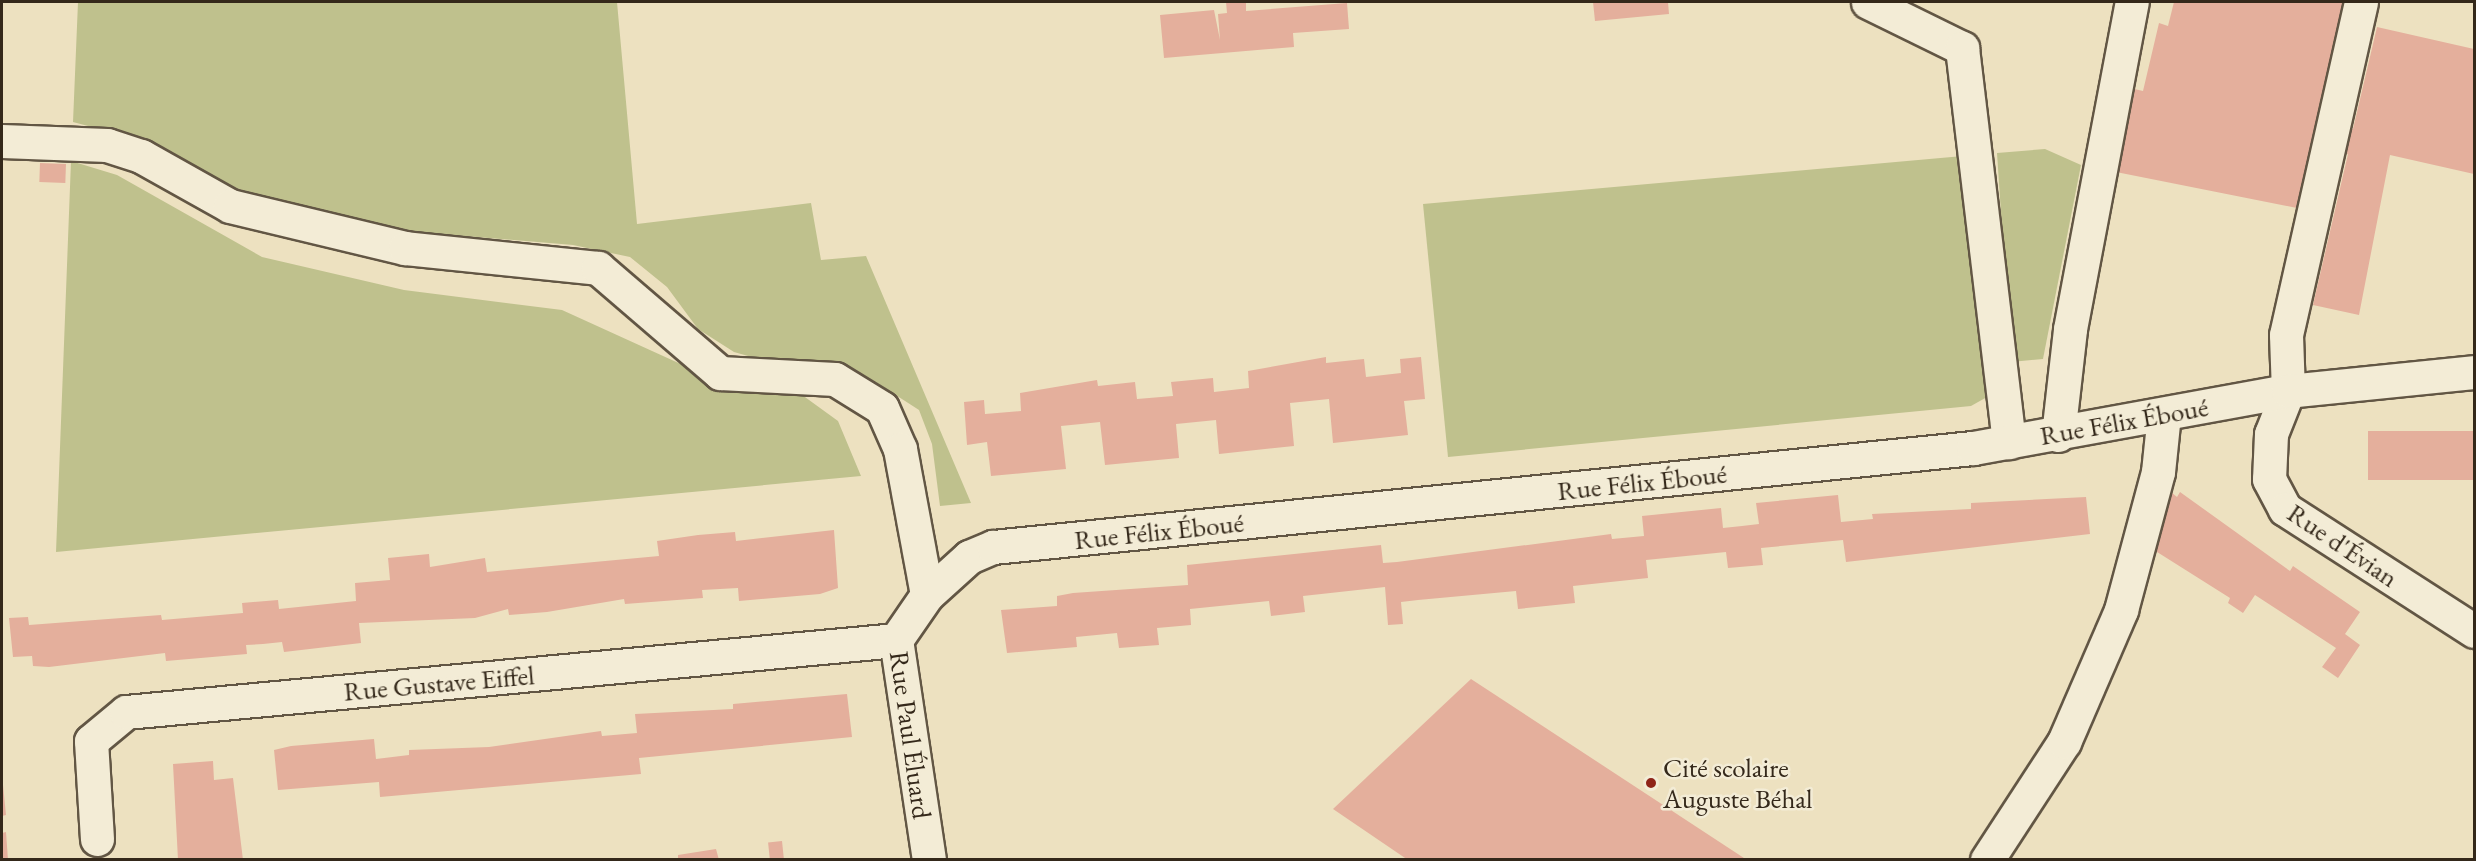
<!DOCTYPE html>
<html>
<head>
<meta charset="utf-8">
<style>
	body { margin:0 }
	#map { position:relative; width:2476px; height:861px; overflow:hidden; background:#ede1c0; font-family:"EB Garamond",serif }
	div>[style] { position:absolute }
	.green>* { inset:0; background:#bfc18d }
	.building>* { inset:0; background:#e4af9c; transform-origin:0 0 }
	.roads { filter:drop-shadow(2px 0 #625644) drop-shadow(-2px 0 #625644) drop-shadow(0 2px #625644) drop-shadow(0 -2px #625644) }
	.minor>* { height:33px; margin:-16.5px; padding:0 16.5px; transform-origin:16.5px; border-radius:16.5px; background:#f3ecd6 }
	.dots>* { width:16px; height:16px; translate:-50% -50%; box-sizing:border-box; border:3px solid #f3ecd6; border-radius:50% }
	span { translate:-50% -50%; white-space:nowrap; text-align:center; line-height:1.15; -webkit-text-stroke:5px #f3ecd6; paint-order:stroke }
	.street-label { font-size:27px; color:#34281a }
	.poi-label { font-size:27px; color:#34281a }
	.left { translate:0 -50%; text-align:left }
	.frame { position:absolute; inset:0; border:3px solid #34281a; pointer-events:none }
</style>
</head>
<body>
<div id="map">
	<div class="green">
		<i style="clip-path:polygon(78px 2px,617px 2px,637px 224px,811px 203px,821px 260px,866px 256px,971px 503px,940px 506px,932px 444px,919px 410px,874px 381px,825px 363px,773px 363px,734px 352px,698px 329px,667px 287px,630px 257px,573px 245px,416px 232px,306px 208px,224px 185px,137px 139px,73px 122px)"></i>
		<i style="clip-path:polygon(2045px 149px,2081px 165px,2043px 359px,2011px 362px,1997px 153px)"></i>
		<i style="clip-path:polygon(1963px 156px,1987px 397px,1971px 406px,1448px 457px,1423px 204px)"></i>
		<i style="clip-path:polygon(71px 161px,117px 175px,262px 257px,404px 290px,562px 310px,718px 381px,798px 392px,838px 421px,861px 476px,56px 552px)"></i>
	</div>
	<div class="building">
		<i style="clip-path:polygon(1226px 2px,1246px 2px,1246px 11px,1347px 3px,1349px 29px,1293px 33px,1294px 47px,1164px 58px,1160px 15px,1214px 10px,1220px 40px,1218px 14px,1227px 13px)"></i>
		<i style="clip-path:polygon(1593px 2px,1668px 2px,1669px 14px,1595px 21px)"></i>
		<i style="clip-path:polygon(2174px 2px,2359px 2px,2345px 64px,2330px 61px,2317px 121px,2353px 129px,2377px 27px,2474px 49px,2474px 174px,2390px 155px,2359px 315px,2313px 305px,2348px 154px,2311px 145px,2297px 208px,2111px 171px,2130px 88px,2143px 91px,2159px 23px,2168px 26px)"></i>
		<i style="left:40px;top:163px;width:26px;height:19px;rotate:2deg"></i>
		<i style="clip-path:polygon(1326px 357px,1326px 363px,1364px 359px,1366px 377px,1401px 373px,1400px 359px,1421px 357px,1425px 399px,1404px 401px,1408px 435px,1333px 443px,1329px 399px,1290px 403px,1294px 446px,1219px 454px,1216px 420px,1176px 424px,1179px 458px,1105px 465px,1100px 422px,1081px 424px,1061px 426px,1066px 469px,991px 476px,987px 442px,967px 445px,964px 402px,984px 400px,985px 414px,1021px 411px,1020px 393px,1097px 380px,1098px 386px,1135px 382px,1137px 399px,1173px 396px,1171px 382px,1213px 378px,1214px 392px,1249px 388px,1248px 371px)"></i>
		<i style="left:2474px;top:431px;width:49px;height:106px;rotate:90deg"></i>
		<i style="clip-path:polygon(2166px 488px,2177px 497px,2180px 492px,2290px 571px,2293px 566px,2360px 612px,2345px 634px,2360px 645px,2338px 678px,2322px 667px,2336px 648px,2255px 595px,2243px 613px,2228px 603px,2230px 598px,2146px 545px)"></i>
		<i style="clip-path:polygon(1838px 495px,1841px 522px,1873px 519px,1872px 514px,1971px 509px,1971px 503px,2086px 497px,2090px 534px,1846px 562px,1843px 540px,1761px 548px,1763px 565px,1728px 568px,1726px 552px,1646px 560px,1648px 578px,1573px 586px,1575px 603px,1518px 609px,1516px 591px,1418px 600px,1401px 602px,1403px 624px,1388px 625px,1385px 587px,1303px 596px,1305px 612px,1271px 616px,1269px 601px,1190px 609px,1191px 625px,1157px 628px,1159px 645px,1119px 648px,1117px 633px,1076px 637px,1077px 647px,1007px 653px,1001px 610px,1057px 606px,1057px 596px,1073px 593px,1188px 585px,1187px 565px,1381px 545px,1383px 563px,1397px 562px,1611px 534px,1612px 539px,1644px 536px,1642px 516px,1721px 508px,1723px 528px,1742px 526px,1759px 524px,1756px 503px)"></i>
		<i style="clip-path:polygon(834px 530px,838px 588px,820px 594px,739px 601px,738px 588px,702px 590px,703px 598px,625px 604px,624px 599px,547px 612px,509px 615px,508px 609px,475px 618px,359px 623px,361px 643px,284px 652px,282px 642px,263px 644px,246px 645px,247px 654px,166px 661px,165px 653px,49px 667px,33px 666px,32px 656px,13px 657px,9px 618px,28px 617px,29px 625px,161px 615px,162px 620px,243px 613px,242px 603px,278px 600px,279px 609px,356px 601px,355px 583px,390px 580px,388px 558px,429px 554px,430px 567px,485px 558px,487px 572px,659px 556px,657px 541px,698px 535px,735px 532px,736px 541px)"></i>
		<i style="clip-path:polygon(1471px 679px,1747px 860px,1408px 860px,1333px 809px)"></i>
		<i style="clip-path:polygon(847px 694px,852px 737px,639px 758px,641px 774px,380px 797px,379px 782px,278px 790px,274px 750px,291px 746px,374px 739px,376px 759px,409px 755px,409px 750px,489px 747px,601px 731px,602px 736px,637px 733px,635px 714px,733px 709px,733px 704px)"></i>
		<i style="clip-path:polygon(213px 761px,214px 780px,233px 778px,243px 860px,178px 860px,173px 764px)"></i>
		<i style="clip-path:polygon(2px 775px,6px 815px,2px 816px)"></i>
		<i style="clip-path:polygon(6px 832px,8px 860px,2px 860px,2px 833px)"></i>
		<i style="left:782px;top:841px;width:19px;height:14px;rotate:84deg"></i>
		<i style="clip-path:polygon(716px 849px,719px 860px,678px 860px,678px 855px)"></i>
	</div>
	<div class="roads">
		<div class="minor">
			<i style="left:1868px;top:2px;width:105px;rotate:26.1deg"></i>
			<i style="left:1962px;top:48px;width:397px;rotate:83.2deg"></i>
			<i style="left:2361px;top:2px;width:341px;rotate:102.7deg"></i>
			<i style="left:2286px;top:335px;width:56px;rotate:88deg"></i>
			<i style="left:2288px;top:391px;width:46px;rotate:111.6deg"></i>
			<i style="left:2271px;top:434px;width:45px;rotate:92.5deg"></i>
			<i style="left:2269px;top:479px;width:34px;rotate:62deg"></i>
			<i style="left:2285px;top:509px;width:225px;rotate:32.8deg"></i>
			<i style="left:2px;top:141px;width:105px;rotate:2.2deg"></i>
			<i style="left:107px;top:145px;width:36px;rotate:18deg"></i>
			<i style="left:141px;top:156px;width:102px;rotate:29.3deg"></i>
			<i style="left:230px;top:206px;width:180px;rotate:13.5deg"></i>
			<i style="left:405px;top:248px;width:194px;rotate:5.9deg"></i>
			<i style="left:598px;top:268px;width:161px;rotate:40.7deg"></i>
			<i style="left:720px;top:373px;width:115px;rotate:3deg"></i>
			<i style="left:835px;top:379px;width:55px;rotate:31.7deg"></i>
			<i style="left:882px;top:408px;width:45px;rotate:66.3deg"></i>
			<i style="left:900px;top:449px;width:148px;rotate:79.5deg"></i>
			<i style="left:2058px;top:435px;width:107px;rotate:-83.5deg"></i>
			<i style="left:2070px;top:329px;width:333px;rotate:-79.3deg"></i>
			<i style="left:97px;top:839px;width:98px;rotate:-93.5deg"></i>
			<i style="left:91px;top:741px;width:45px;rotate:-39.6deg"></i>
			<i style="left:126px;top:712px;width:773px;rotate:-5.34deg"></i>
			<i style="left:929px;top:860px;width:222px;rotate:-98.5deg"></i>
			<i style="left:896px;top:640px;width:55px;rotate:-55.4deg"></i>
			<i style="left:927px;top:595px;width:57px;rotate:-42.1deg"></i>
			<i style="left:969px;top:557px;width:26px;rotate:-23deg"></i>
			<i style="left:993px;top:547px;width:985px;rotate:-5.77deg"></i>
			<i style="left:1973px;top:448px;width:320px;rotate:-10.3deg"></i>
			<i style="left:2288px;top:391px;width:187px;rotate:-5.8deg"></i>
			<i style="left:1987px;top:860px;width:141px;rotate:-56.9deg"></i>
			<i style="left:2064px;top:742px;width:144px;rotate:-66.6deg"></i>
			<i style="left:2121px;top:610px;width:143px;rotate:-75deg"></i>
			<i style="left:2158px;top:472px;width:58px;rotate:-84.1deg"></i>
		</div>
	</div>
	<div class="dots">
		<i style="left:1651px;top:783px;background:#8f2418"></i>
	</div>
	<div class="street-label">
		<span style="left:2124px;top:421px;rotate:-10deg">Rue Félix Éboué</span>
		<span style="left:1642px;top:482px;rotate:-6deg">Rue Félix Éboué</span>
		<span style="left:1159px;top:531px;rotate:-6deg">Rue Félix Éboué</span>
		<span style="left:2343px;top:545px;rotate:34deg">Rue d'Évian</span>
		<span style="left:439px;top:683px;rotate:-5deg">Rue Gustave Eiffel</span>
		<span style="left:911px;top:735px;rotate:82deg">Rue Paul Éluard</span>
	</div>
	<div class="poi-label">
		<span class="left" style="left:1663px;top:783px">Cité scolaire<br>Auguste Béhal</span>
	</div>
	<div class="frame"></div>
</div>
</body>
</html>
